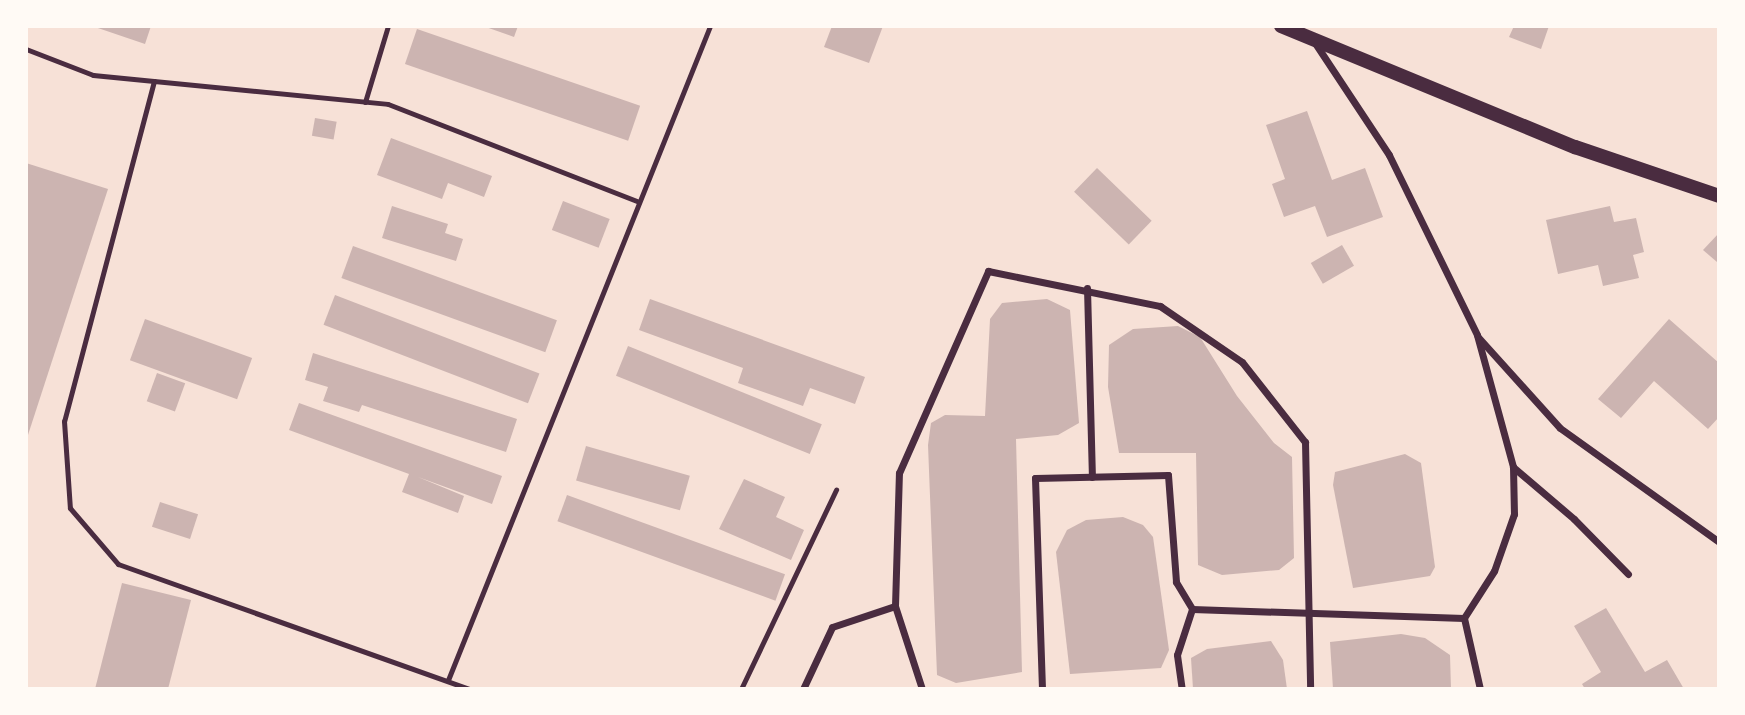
<!DOCTYPE html>
<html>
<head>
<meta charset="utf-8">
<style>
	body { margin:0 }
	#map { position:relative; width:1745px; height:715px; overflow:hidden; background:#f7e1d7; font-family:Helvetica,sans-serif }
	div>[style] { position:absolute }
	.building>* { inset:0; background:#ccb4b1; transform-origin:0 0 }
	.service>* { height:5px; margin:-2.5px; padding:0 2.5px; transform-origin:2.5px; border-radius:2.5px; background:#4a2c40 }
	.minor>* { height:7px; margin:-3.5px; padding:0 3.5px; transform-origin:3.5px; border-radius:3.5px; background:#4a2c40 }
	.secondary>* { height:14px; margin:-7px; padding:0 7px; transform-origin:7px; border-radius:7px; background:#4a2c40 }
	span { translate:-50% -50%; white-space:nowrap; text-align:center; line-height:1.15; -webkit-text-stroke:7px #fffaf5; paint-order:stroke }
	.frame { position:absolute; inset:0; border:28px solid #fffaf5; pointer-events:none }
</style>
</head>
<body>
<div id="map">
	<div class="building">
		<i style="clip-path:polygon(92px 26px,151px 26px,145px 44px)"></i>
		<i style="clip-path:polygon(483px 26px,518px 26px,514px 37px)"></i>
		<i style="clip-path:polygon(832px 26px,883px 26px,869px 63px,824px 47px)"></i>
		<i style="clip-path:polygon(1514px 26px,1549px 26px,1541px 49px,1509px 37px)"></i>
		<i style="left:417px;top:29px;width:236px;height:37px;rotate:19deg"></i>
		<i style="clip-path:polygon(1307px 111px,1332px 180px,1365px 168px,1383px 217px,1327px 237px,1315px 206px,1284px 217px,1272px 184px,1285px 179px,1266px 125px)"></i>
		<i style="left:315px;top:118px;width:22px;height:18px;rotate:10deg"></i>
		<i style="clip-path:polygon(391px 138px,492px 176px,484px 197px,448px 183px,442px 199px,377px 175px)"></i>
		<i style="clip-path:polygon(26px 163px,108px 189px,27px 438px,26px 438px)"></i>
		<i style="left:1097px;top:168px;width:76px;height:33px;rotate:44deg"></i>
		<i style="left:563px;top:201px;width:50px;height:31px;rotate:21deg"></i>
		<i style="clip-path:polygon(392px 206px,448px 224px,445px 233px,463px 239px,456px 261px,382px 238px)"></i>
		<i style="clip-path:polygon(1610px 206px,1614px 222px,1636px 218px,1644px 252px,1633px 255px,1639px 278px,1603px 286px,1598px 265px,1558px 274px,1546px 220px)"></i>
		<i style="clip-path:polygon(1719px 233px,1719px 260px,1717px 262px,1703px 250px)"></i>
		<i style="left:1342px;top:245px;width:24px;height:36px;rotate:60deg"></i>
		<i style="left:353px;top:246px;width:217px;height:34px;rotate:20deg"></i>
		<i style="left:335px;top:295px;width:219px;height:32px;rotate:21deg"></i>
		<i style="clip-path:polygon(650px 299px,865px 377px,855px 404px,810px 388px,803px 406px,738px 383px,743px 368px,639px 330px)"></i>
		<i style="clip-path:polygon(1047px 299px,1070px 310px,1079px 423px,1058px 435px,1016px 439px,1022px 672px,956px 683px,937px 675px,928px 445px,931px 423px,945px 415px,985px 416px,990px 319px,1002px 303px)"></i>
		<i style="left:145px;top:319px;width:114px;height:44px;rotate:20deg"></i>
		<i style="clip-path:polygon(1669px 319px,1719px 363px,1719px 417px,1708px 429px,1654px 381px,1621px 418px,1598px 399px)"></i>
		<i style="clip-path:polygon(1178px 326px,1200px 337px,1237px 396px,1274px 443px,1292px 457px,1294px 558px,1279px 570px,1222px 575px,1198px 565px,1196px 453px,1119px 453px,1108px 387px,1109px 345px,1133px 329px)"></i>
		<i style="left:628px;top:346px;width:209px;height:32px;rotate:22deg"></i>
		<i style="clip-path:polygon(313px 353px,517px 419px,506px 452px,362px 405px,359px 412px,323px 401px,328px 387px,305px 380px)"></i>
		<i style="left:157px;top:373px;width:30px;height:30px;rotate:20deg"></i>
		<i style="clip-path:polygon(299px 403px,502px 476px,492px 504px,418px 477px,464px 496px,458px 513px,402px 492px,409px 474px,289px 430px)"></i>
		<i style="left:586px;top:446px;width:108px;height:36px;rotate:16deg"></i>
		<i style="clip-path:polygon(1405px 454px,1421px 463px,1435px 567px,1430px 576px,1353px 588px,1333px 485px,1335px 472px)"></i>
		<i style="clip-path:polygon(744px 479px,785px 497px,776px 517px,804px 530px,791px 560px,719px 529px)"></i>
		<i style="left:567px;top:495px;width:232px;height:28px;rotate:20deg"></i>
		<i style="left:160px;top:502px;width:40px;height:26px;rotate:18deg"></i>
		<i style="clip-path:polygon(1123px 517px,1143px 525px,1153px 537px,1169px 650px,1161px 668px,1070px 674px,1056px 552px,1067px 530px,1086px 520px)"></i>
		<i style="clip-path:polygon(122px 583px,191px 600px,168px 689px,95px 689px)"></i>
		<i style="clip-path:polygon(1606px 608px,1645px 672px,1667px 660px,1684px 689px,1585px 689px,1582px 684px,1601px 672px,1574px 626px)"></i>
		<i style="clip-path:polygon(1401px 634px,1425px 638px,1450px 655px,1451px 689px,1333px 689px,1330px 642px)"></i>
		<i style="clip-path:polygon(1271px 641px,1283px 660px,1287px 689px,1193px 689px,1191px 658px,1207px 649px)"></i>
	</div>
	<div class="service">
		<i style="left:26px;top:49px;width:72px;rotate:21.2deg"></i>
		<i style="left:93px;top:75px;width:296px;rotate:5.6deg"></i>
		<i style="left:388px;top:104px;width:267px;rotate:21.3deg"></i>
		<i style="left:154px;top:81px;width:352px;rotate:104.8deg"></i>
		<i style="left:64px;top:421px;width:87px;rotate:86.1deg"></i>
		<i style="left:70px;top:508px;width:74px;rotate:49.4deg"></i>
		<i style="left:118px;top:564px;width:374px;rotate:19.6deg"></i>
		<i style="left:365px;top:102px;width:79px;rotate:-73.2deg"></i>
		<i style="left:448px;top:680px;width:705px;rotate:-68.17deg"></i>
		<i style="left:741px;top:689px;width:221px;rotate:-64.5deg"></i>
	</div>
	<div class="minor">
		<i style="left:1315px;top:43px;width:134px;rotate:56.5deg"></i>
		<i style="left:1389px;top:155px;width:200px;rotate:63.9deg"></i>
		<i style="left:1477px;top:335px;width:137px;rotate:74.7deg"></i>
		<i style="left:1513px;top:467px;width:47px;rotate:88.8deg"></i>
		<i style="left:1514px;top:514px;width:60px;rotate:109.3deg"></i>
		<i style="left:1494px;top:571px;width:56px;rotate:122.6deg"></i>
		<i style="left:1464px;top:618px;width:73px;rotate:77.3deg"></i>
		<i style="left:1087px;top:288px;width:189px;rotate:88.5deg"></i>
		<i style="left:1478px;top:337px;width:122px;rotate:48deg"></i>
		<i style="left:1560px;top:428px;width:196px;rotate:35.6deg"></i>
		<i style="left:1513px;top:467px;width:80px;rotate:40.4deg"></i>
		<i style="left:1574px;top:519px;width:77px;rotate:45.5deg"></i>
		<i style="left:1192px;top:609px;width:272px;rotate:1.9deg"></i>
		<i style="left:803px;top:689px;width:68px;rotate:-64.9deg"></i>
		<i style="left:832px;top:627px;width:66px;rotate:-18.4deg"></i>
		<i style="left:922px;top:689px;width:87px;rotate:-108deg"></i>
		<i style="left:895px;top:606px;width:133px;rotate:-88.3deg"></i>
		<i style="left:899px;top:473px;width:221px;rotate:-66.2deg"></i>
		<i style="left:988px;top:271px;width:176px;rotate:11.5deg"></i>
		<i style="left:1160px;top:306px;width:99px;rotate:34.3deg"></i>
		<i style="left:1242px;top:362px;width:102px;rotate:51.8deg"></i>
		<i style="left:1305px;top:442px;width:247px;rotate:88.8deg"></i>
		<i style="left:1042px;top:689px;width:211px;rotate:-91.9deg"></i>
		<i style="left:1035px;top:478px;width:133px;rotate:-1.3deg"></i>
		<i style="left:1168px;top:475px;width:107px;rotate:85.7deg"></i>
		<i style="left:1176px;top:582px;width:31px;rotate:59deg"></i>
		<i style="left:1192px;top:609px;width:48px;rotate:108.1deg"></i>
		<i style="left:1177px;top:655px;width:34px;rotate:82deg"></i>
	</div>
	<div class="secondary">
		<i style="left:1281px;top:26px;width:318px;rotate:22.4deg"></i>
		<i style="left:1575px;top:147px;width:152px;rotate:18.8deg"></i>
	</div>
	<div class="frame"></div>
</div>
</body>
</html>
